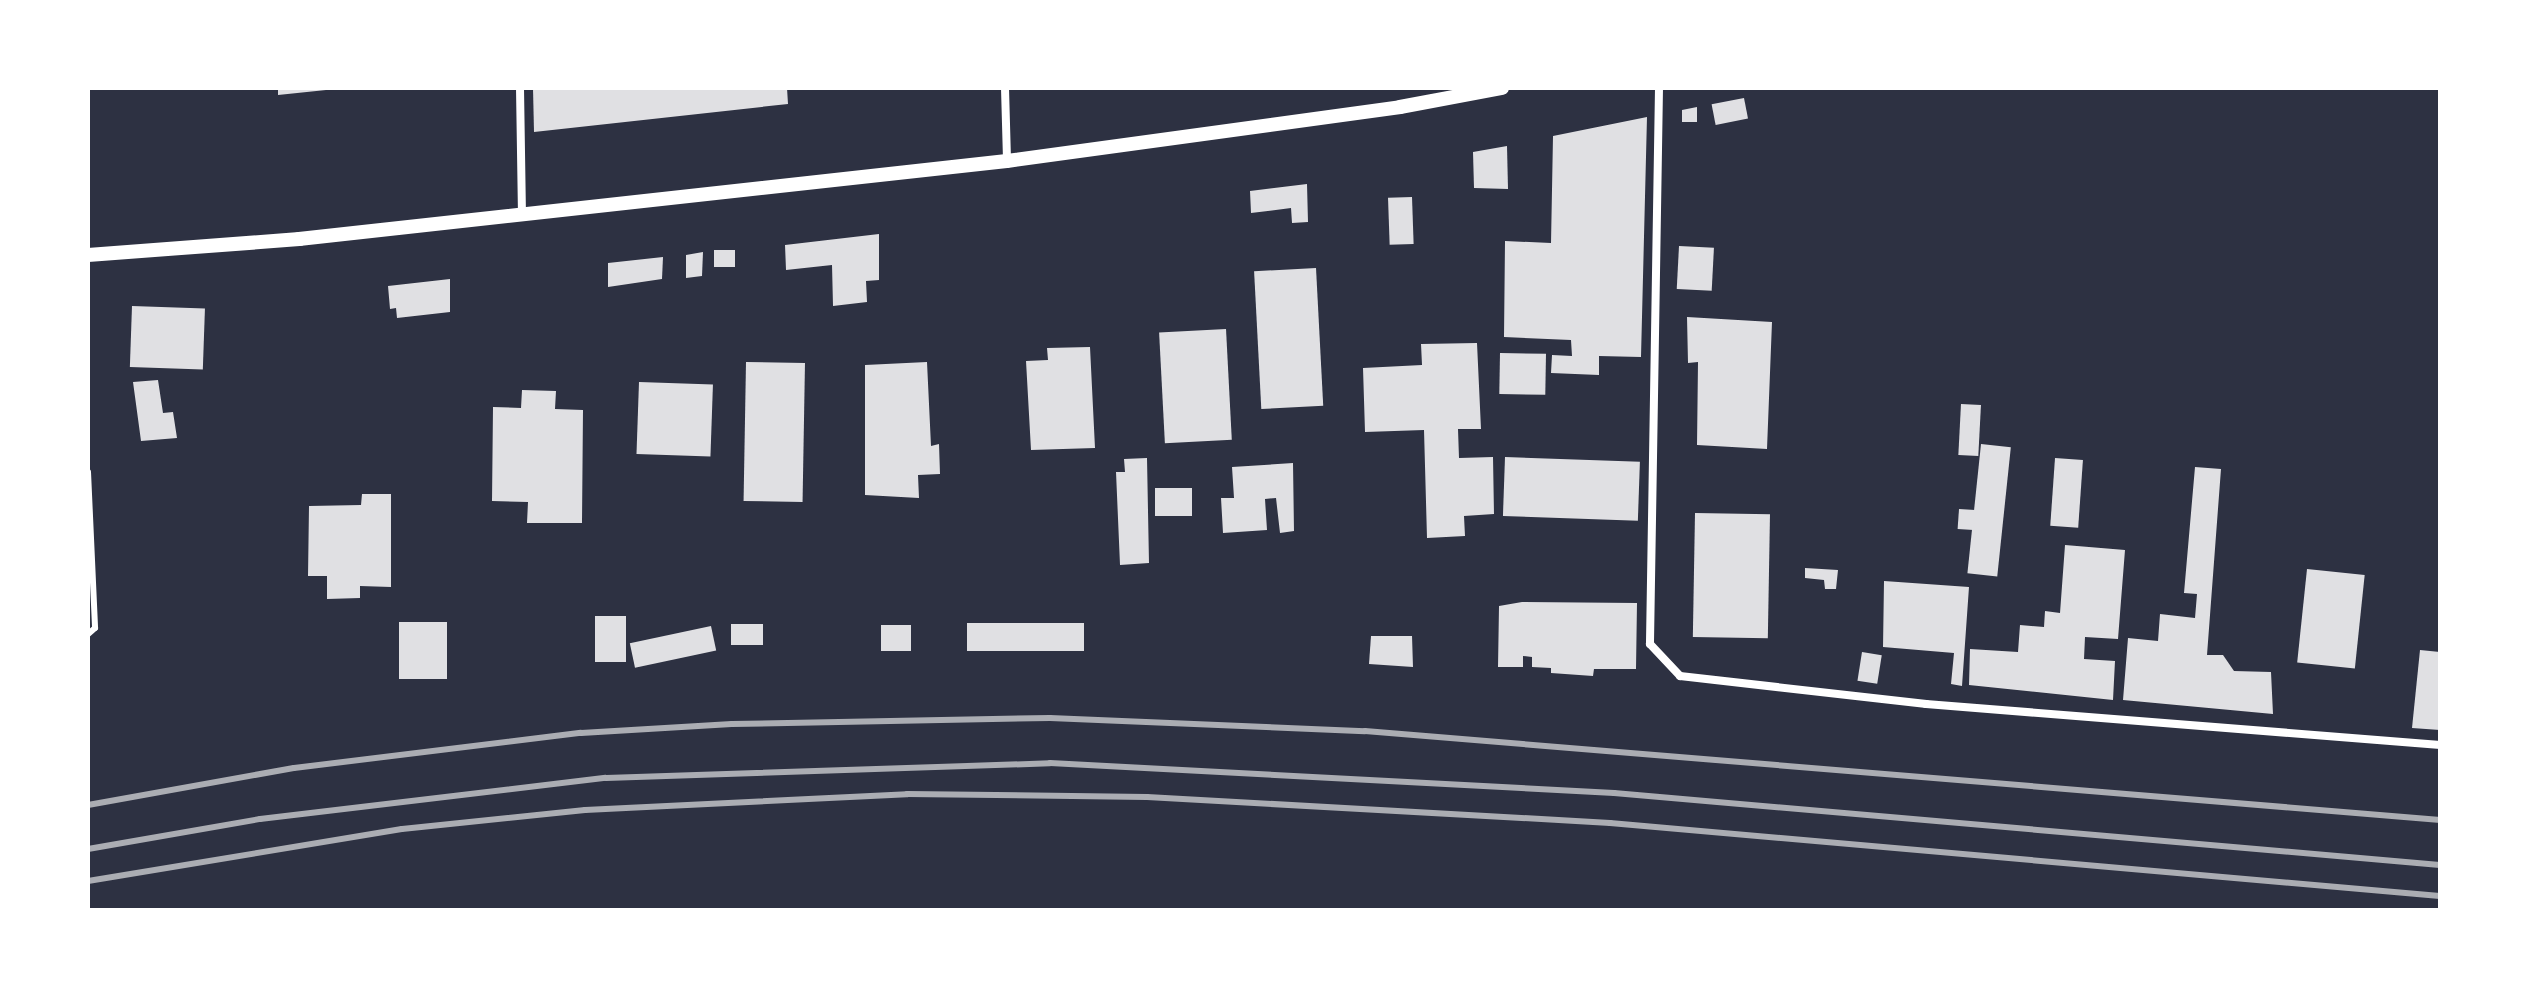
<!DOCTYPE html>
<html>
<head>
<meta charset="utf-8">
<style>
	body { margin:0 }
	#map { position:relative; width:2528px; height:998px; overflow:hidden; background:#2d3142; font-family:Inter,sans-serif }
	div>[style] { position:absolute }
	.building>* { inset:0; background:#e0e0e3; transform-origin:0 0 }
	.service>* { height:6px; margin:-3px; padding:0 3px; transform-origin:3px; border-radius:3px; background:#fff }
	.minor>* { height:8px; margin:-4px; padding:0 4px; transform-origin:4px; border-radius:4px; background:#fff }
	.tertiary>* { height:14px; margin:-7px; padding:0 7px; transform-origin:7px; border-radius:7px; background:#fff }
	.rail>* { height:6px; margin:-3px; padding:0 3px; transform-origin:3px; border-radius:3px; background:#abadb3 }
	span { translate:-50% -50%; white-space:nowrap; text-align:center; line-height:1.15; -webkit-text-stroke:6px #fff; paint-order:stroke }
	.frame { position:absolute; inset:0; border:90px solid #fff; pointer-events:none }
</style>
</head>
<body>
<div id="map">
	<div class="building">
		<i style="clip-path:polygon(278px 88px,326px 88px,326px 90px,278px 95px)"></i>
		<i style="clip-path:polygon(533px 88px,787px 88px,788px 104px,534px 132px)"></i>
		<i style="left:1744px;top:98px;width:21px;height:33px;rotate:79deg"></i>
		<i style="clip-path:polygon(1697px 107px,1697px 122px,1682px 122px,1682px 110px)"></i>
		<i style="clip-path:polygon(1647px 117px,1641px 357px,1599px 356px,1599px 375px,1551px 373px,1552px 355px,1572px 356px,1571px 340px,1504px 337px,1505px 241px,1551px 243px,1553px 136px)"></i>
		<i style="clip-path:polygon(1507px 146px,1508px 189px,1474px 188px,1473px 152px)"></i>
		<i style="clip-path:polygon(1307px 184px,1308px 222px,1292px 223px,1291px 208px,1251px 213px,1250px 191px)"></i>
		<i style="left:1412px;top:197px;width:47px;height:24px;rotate:88deg"></i>
		<i style="clip-path:polygon(879px 234px,879px 280px,866px 281px,867px 302px,833px 306px,832px 265px,786px 270px,785px 245px)"></i>
		<i style="left:1679px;top:246px;width:35px;height:43px;rotate:3deg"></i>
		<i style="left:735px;top:250px;width:17px;height:21px;rotate:90deg"></i>
		<i style="clip-path:polygon(703px 252px,702px 276px,686px 278px,686px 255px)"></i>
		<i style="clip-path:polygon(663px 257px,662px 279px,608px 287px,608px 263px)"></i>
		<i style="left:1316px;top:268px;width:138px;height:62px;rotate:87deg"></i>
		<i style="clip-path:polygon(450px 279px,450px 312px,397px 318px,396px 308px,390px 309px,388px 286px)"></i>
		<i style="left:132px;top:306px;width:73px;height:61px;rotate:2deg"></i>
		<i style="clip-path:polygon(1687px 317px,1772px 322px,1767px 449px,1697px 445px,1698px 362px,1688px 363px)"></i>
		<i style="left:1226px;top:329px;width:111px;height:67px;rotate:87deg"></i>
		<i style="clip-path:polygon(1477px 343px,1481px 429px,1458px 429px,1459px 458px,1493px 457px,1494px 514px,1464px 516px,1465px 536px,1427px 538px,1424px 430px,1365px 432px,1363px 368px,1422px 365px,1421px 344px)"></i>
		<i style="clip-path:polygon(1090px 347px,1095px 448px,1031px 450px,1026px 361px,1048px 360px,1047px 348px)"></i>
		<i style="left:1500px;top:353px;width:46px;height:41px;rotate:1deg"></i>
		<i style="left:746px;top:362px;width:59px;height:139px;rotate:1deg"></i>
		<i style="clip-path:polygon(927px 362px,931px 446px,939px 444px,940px 474px,918px 475px,919px 498px,865px 495px,865px 365px)"></i>
		<i style="clip-path:polygon(158px 380px,163px 413px,173px 412px,177px 438px,141px 441px,133px 382px)"></i>
		<i style="left:639px;top:382px;width:74px;height:72px;rotate:2deg"></i>
		<i style="clip-path:polygon(522px 390px,556px 391px,555px 409px,583px 410px,582px 523px,527px 523px,528px 502px,492px 501px,493px 407px,521px 408px)"></i>
		<i style="left:1961px;top:404px;width:20px;height:51px;rotate:3deg"></i>
		<i style="left:1981px;top:444px;width:30px;height:130px;rotate:6deg"></i>
		<i style="left:1505px;top:457px;width:135px;height:59px;rotate:2deg"></i>
		<i style="clip-path:polygon(1147px 458px,1149px 563px,1120px 565px,1116px 472px,1125px 472px,1124px 459px)"></i>
		<i style="left:2055px;top:458px;width:28px;height:68px;rotate:4deg"></i>
		<i style="clip-path:polygon(1293px 463px,1294px 531px,1280px 533px,1276px 498px,1265px 499px,1267px 530px,1223px 533px,1221px 498px,1234px 498px,1232px 467px)"></i>
		<i style="clip-path:polygon(2195px 467px,2221px 469px,2207px 655px,2223px 655px,2234px 671px,2271px 672px,2273px 714px,2123px 700px,2128px 638px,2158px 641px,2160px 614px,2195px 618px,2197px 594px,2184px 593px)"></i>
		<i style="left:1192px;top:488px;width:28px;height:37px;rotate:90deg"></i>
		<i style="clip-path:polygon(362px 494px,391px 494px,391px 587px,360px 586px,360px 598px,327px 599px,327px 576px,308px 576px,309px 506px,361px 505px)"></i>
		<i style="left:1959px;top:509px;width:16px;height:20px;rotate:4deg"></i>
		<i style="left:1695px;top:513px;width:75px;height:124px;rotate:1deg"></i>
		<i style="clip-path:polygon(2065px 545px,2125px 550px,2118px 639px,2085px 637px,2084px 659px,2115px 661px,2113px 700px,1969px 685px,1970px 649px,2018px 652px,2020px 625px,2044px 627px,2045px 611px,2060px 613px)"></i>
		<i style="clip-path:polygon(1805px 568px,1838px 570px,1836px 589px,1825px 589px,1824px 580px,1805px 578px)"></i>
		<i style="left:2307px;top:569px;width:58px;height:94px;rotate:6deg"></i>
		<i style="clip-path:polygon(1884px 581px,1969px 587px,1962px 686px,1951px 684px,1954px 653px,1883px 647px)"></i>
		<i style="clip-path:polygon(1522px 602px,1637px 603px,1636px 669px,1594px 669px,1593px 676px,1551px 673px,1551px 668px,1532px 667px,1532px 657px,1523px 656px,1523px 667px,1498px 667px,1499px 606px)"></i>
		<i style="left:595px;top:616px;width:31px;height:46px"></i>
		<i style="left:399px;top:622px;width:48px;height:57px"></i>
		<i style="left:967px;top:623px;width:117px;height:28px"></i>
		<i style="left:731px;top:624px;width:32px;height:21px"></i>
		<i style="left:911px;top:625px;width:26px;height:30px;rotate:90deg"></i>
		<i style="left:711px;top:626px;width:25px;height:83px;rotate:78deg"></i>
		<i style="clip-path:polygon(1371px 636px,1412px 636px,1413px 667px,1369px 664px)"></i>
		<i style="clip-path:polygon(2420px 650px,2440px 652px,2440px 730px,2412px 728px)"></i>
		<i style="left:1862px;top:652px;width:20px;height:29px;rotate:9deg"></i>
	</div>
	<div class="service">
		<i style="left:88px;top:472px;width:156px;rotate:87.4deg"></i>
		<i style="left:95px;top:628px;width:9px;rotate:139deg"></i>
	</div>
	<div class="minor">
		<i style="left:520px;top:88px;width:127px;rotate:89.1deg"></i>
		<i style="left:1005px;top:88px;width:73px;rotate:88.4deg"></i>
		<i style="left:1659px;top:88px;width:556px;rotate:90.93deg"></i>
		<i style="left:1650px;top:644px;width:44px;rotate:46.8deg"></i>
		<i style="left:1680px;top:676px;width:248px;rotate:6.5deg"></i>
		<i style="left:1926px;top:704px;width:516px;rotate:4.56deg"></i>
	</div>
	<div class="tertiary">
		<i style="left:88px;top:255px;width:212px;rotate:-4.3deg"></i>
		<i style="left:299px;top:239px;width:712px;rotate:-6.29deg"></i>
		<i style="left:1007px;top:161px;width:397px;rotate:-7.8deg"></i>
		<i style="left:1400px;top:107px;width:104px;rotate:-10.6deg"></i>
	</div>
	<div class="rail">
		<i style="left:88px;top:805px;width:209px;rotate:-10.2deg"></i>
		<i style="left:294px;top:768px;width:289px;rotate:-7deg"></i>
		<i style="left:581px;top:733px;width:151px;rotate:-3.4deg"></i>
		<i style="left:732px;top:724px;width:318px;rotate:-1.1deg"></i>
		<i style="left:1050px;top:718px;width:315px;rotate:2.4deg"></i>
		<i style="left:1365px;top:731px;width:1079px;rotate:4.73deg"></i>
		<i style="left:88px;top:849px;width:175px;rotate:-9.9deg"></i>
		<i style="left:260px;top:819px;width:348px;rotate:-6.8deg"></i>
		<i style="left:606px;top:778px;width:444px;rotate:-1.9deg"></i>
		<i style="left:1050px;top:763px;width:565px;rotate:3.04deg"></i>
		<i style="left:1614px;top:793px;width:829px;rotate:4.98deg"></i>
		<i style="left:88px;top:881px;width:318px;rotate:-9.4deg"></i>
		<i style="left:402px;top:829px;width:184px;rotate:-5.9deg"></i>
		<i style="left:585px;top:810px;width:322px;rotate:-2.8deg"></i>
		<i style="left:907px;top:794px;width:240px;rotate:0.7deg"></i>
		<i style="left:1147px;top:797px;width:464px;rotate:3.2deg"></i>
		<i style="left:1610px;top:823px;width:833px;rotate:5.03deg"></i>
	</div>
	<div class="frame"></div>
</div>
</body>
</html>
